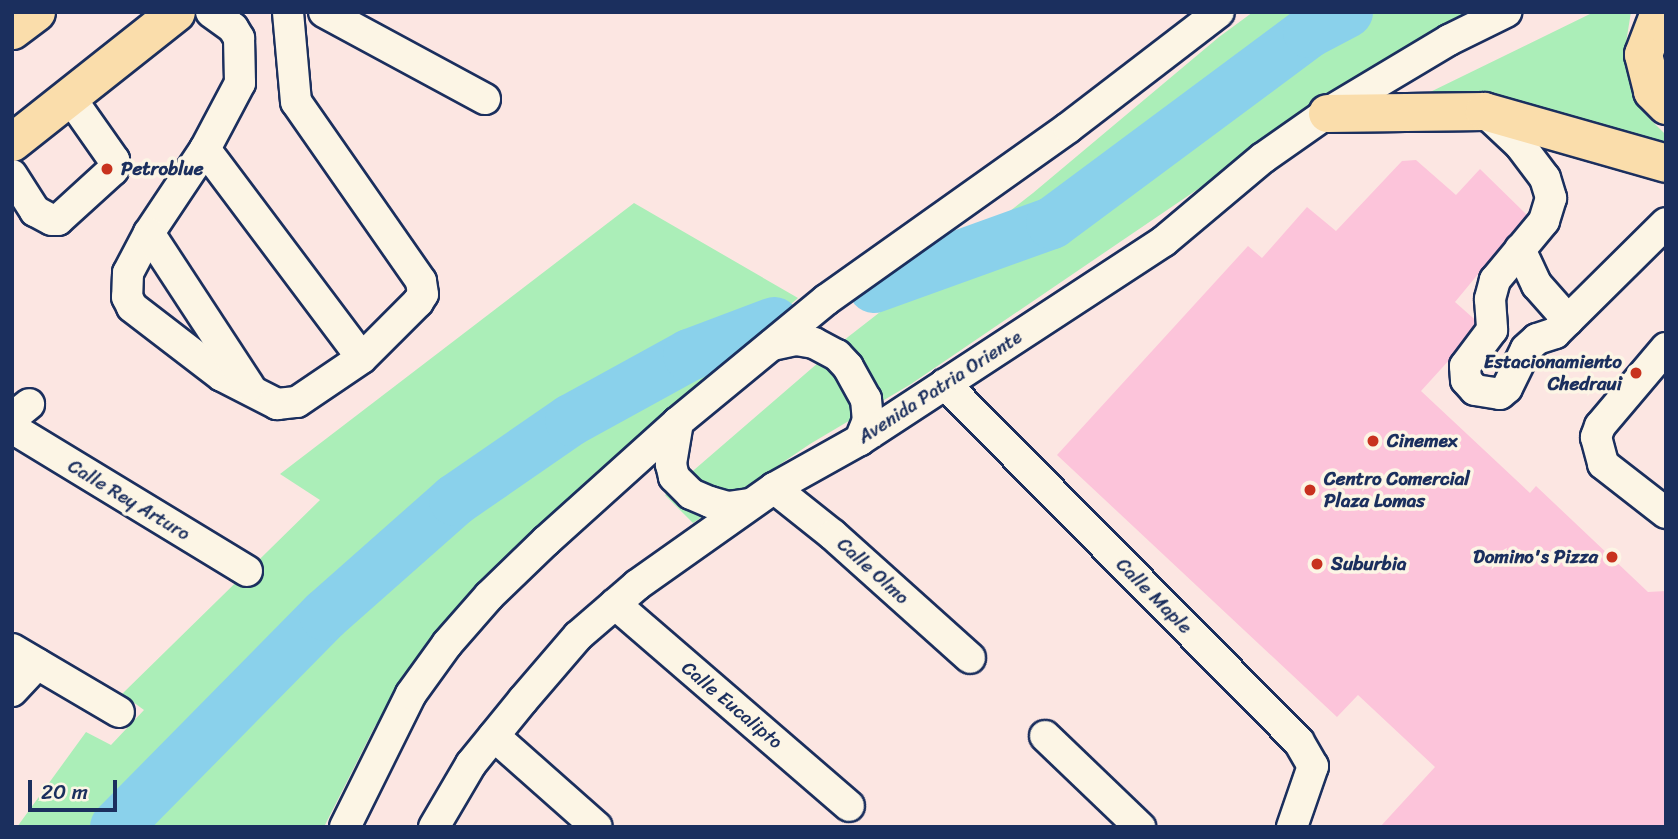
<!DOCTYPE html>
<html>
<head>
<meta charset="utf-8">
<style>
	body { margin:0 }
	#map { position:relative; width:1678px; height:839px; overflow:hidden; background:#fce6e2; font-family:Sriracha,sans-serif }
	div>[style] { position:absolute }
	.green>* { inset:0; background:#abeeb8 }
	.river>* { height:52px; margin:-26px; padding:0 26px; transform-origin:26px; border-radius:26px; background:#8ad1eb }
	.building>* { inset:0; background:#fcc4da }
	.roads { filter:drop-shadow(2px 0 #1b2f5e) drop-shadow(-2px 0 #1b2f5e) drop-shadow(0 2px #1b2f5e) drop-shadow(0 -2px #1b2f5e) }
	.minor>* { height:30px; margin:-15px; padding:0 15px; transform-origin:15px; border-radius:15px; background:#fcf5e5 }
	.major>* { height:37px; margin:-18.5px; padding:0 18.5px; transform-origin:18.5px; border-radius:18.5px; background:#faddab }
	.dots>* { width:19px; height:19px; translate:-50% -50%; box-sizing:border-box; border:4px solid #fcf5e5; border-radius:50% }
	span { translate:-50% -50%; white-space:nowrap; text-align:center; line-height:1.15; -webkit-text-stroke:7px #fcf5e5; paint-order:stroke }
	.poi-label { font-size:19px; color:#1b2f5e; font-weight:700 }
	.left { translate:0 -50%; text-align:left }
	.right { translate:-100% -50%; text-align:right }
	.street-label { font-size:19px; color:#1b2f5e }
	.frame { position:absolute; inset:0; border:14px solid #1b2f5e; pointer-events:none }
	.scale { position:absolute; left:28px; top:780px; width:89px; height:32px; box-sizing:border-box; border:4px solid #1b2f5e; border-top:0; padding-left:9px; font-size:21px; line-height:24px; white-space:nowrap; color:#1b2f5e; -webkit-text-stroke:5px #fcf5e5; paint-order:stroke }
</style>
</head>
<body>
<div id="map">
	<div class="green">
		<i style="clip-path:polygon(1253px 12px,1493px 12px,1276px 136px,911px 384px,810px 444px,693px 523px,665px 495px,848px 337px,1033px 193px,1219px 37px)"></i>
		<i style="clip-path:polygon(1594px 12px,1631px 12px,1625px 49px,1631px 84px,1644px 113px,1666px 135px,1666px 149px,1424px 95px)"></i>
		<i style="clip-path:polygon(634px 203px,798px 298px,594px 474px,413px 670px,375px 726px,324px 827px,17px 827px,86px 732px,111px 745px,144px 710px,122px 694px,320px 500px,280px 474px)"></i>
	</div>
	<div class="river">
		<i style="left:874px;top:287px;width:189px;rotate:-19.8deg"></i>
		<i style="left:1052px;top:223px;width:320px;rotate:-36.6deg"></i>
		<i style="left:1309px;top:32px;width:43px;rotate:-27.8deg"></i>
		<i style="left:116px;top:827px;width:298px;rotate:-45.4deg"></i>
		<i style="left:325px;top:615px;width:174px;rotate:-41.5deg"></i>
		<i style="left:455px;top:500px;width:141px;rotate:-34.6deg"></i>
		<i style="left:571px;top:420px;width:135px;rotate:-28.8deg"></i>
		<i style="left:689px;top:355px;width:91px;rotate:-20.6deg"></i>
	</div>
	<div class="building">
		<i style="clip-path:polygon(1416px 160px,1456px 195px,1480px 169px,1527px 215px,1455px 302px,1481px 325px,1421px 391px,1530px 493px,1536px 486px,1648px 592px,1666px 591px,1666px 827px,1380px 827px,1435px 767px,1358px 695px,1337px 717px,1057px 455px,1248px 246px,1262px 258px,1307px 207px,1336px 231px,1402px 161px)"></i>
	</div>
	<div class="roads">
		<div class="minor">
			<i style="left:211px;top:12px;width:27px;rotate:36deg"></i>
			<i style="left:233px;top:28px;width:12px;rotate:59deg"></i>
			<i style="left:239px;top:38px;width:45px;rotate:88.7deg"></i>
			<i style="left:240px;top:83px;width:75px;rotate:117.9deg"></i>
			<i style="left:205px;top:149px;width:101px;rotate:123.7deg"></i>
			<i style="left:149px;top:233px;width:45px;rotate:117.7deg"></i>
			<i style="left:128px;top:273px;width:24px;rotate:92deg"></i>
			<i style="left:127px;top:297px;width:11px;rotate:63deg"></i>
			<i style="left:132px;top:307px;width:113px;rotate:37.5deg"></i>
			<i style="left:222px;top:376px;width:62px;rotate:27deg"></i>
			<i style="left:277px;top:404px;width:20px;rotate:-6deg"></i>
			<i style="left:297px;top:402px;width:78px;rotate:-34.1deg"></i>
			<i style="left:362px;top:358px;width:79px;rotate:-45deg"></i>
			<i style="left:418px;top:302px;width:9px;rotate:-58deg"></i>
			<i style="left:423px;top:294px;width:13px;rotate:-99deg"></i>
			<i style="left:421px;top:281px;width:218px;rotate:-124.9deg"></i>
			<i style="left:296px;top:102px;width:90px;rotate:-95.1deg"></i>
			<i style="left:324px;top:12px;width:183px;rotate:28.4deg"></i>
			<i style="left:1485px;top:112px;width:48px;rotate:43.3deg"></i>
			<i style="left:1520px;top:145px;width:41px;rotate:52.9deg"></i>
			<i style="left:1545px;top:178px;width:21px;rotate:73deg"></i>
			<i style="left:1551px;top:198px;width:24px;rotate:107deg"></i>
			<i style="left:1544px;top:221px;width:77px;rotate:129.7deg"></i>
			<i style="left:1495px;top:280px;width:20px;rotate:105deg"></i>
			<i style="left:1490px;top:299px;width:31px;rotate:86deg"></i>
			<i style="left:1492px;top:330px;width:45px;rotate:126.9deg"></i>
			<i style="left:1465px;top:366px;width:14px;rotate:86deg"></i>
			<i style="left:1466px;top:380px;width:13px;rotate:48deg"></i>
			<i style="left:1475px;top:390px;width:25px;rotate:9deg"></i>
			<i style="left:1500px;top:394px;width:9px;rotate:-41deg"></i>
			<i style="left:1507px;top:388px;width:43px;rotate:-64deg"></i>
			<i style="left:1526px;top:349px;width:15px;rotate:-42deg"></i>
			<i style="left:1537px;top:339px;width:19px;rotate:-18deg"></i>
			<i style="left:1555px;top:333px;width:156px;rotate:-44.7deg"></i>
			<i style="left:205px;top:149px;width:261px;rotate:53.1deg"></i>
			<i style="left:12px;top:175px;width:43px;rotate:57.4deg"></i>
			<i style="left:35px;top:211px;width:19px;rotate:28deg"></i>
			<i style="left:52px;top:220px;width:6px"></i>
			<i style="left:58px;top:220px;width:74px;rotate:-42.3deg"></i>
			<i style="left:113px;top:170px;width:10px;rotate:-84deg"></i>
			<i style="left:114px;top:160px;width:78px;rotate:-125.1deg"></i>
			<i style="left:149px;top:233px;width:183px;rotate:56.8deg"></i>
			<i style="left:1520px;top:249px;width:40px;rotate:65deg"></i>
			<i style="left:1537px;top:285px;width:47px;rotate:48.5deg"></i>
			<i style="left:772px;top:345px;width:25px;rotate:-12deg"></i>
			<i style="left:796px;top:340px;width:18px;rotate:9deg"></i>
			<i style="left:814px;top:343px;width:26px;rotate:28deg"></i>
			<i style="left:837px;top:355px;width:16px;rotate:47deg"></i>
			<i style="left:848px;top:367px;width:37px;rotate:61deg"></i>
			<i style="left:866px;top:399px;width:21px;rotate:85deg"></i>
			<i style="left:868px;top:420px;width:22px;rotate:112deg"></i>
			<i style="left:1666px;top:348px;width:102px;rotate:130.2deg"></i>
			<i style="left:1600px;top:426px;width:12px;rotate:110deg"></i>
			<i style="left:1596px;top:437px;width:28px;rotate:75deg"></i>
			<i style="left:1603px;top:464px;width:80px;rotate:37.9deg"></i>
			<i style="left:945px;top:384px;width:503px;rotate:45.32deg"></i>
			<i style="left:1299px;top:742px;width:28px;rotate:60deg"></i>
			<i style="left:1313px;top:766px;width:65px;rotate:109deg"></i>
			<i style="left:12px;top:418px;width:22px;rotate:-39deg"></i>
			<i style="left:678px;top:422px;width:43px;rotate:99.5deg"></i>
			<i style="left:671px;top:464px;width:13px;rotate:77deg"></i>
			<i style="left:674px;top:477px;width:24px;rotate:45deg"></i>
			<i style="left:691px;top:494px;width:21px;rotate:23deg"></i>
			<i style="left:710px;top:502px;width:19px;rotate:16deg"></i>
			<i style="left:728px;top:507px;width:21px;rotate:-8deg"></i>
			<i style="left:12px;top:428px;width:275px;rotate:31.3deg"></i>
			<i style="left:774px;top:488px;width:75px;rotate:38.5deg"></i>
			<i style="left:833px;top:535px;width:184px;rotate:41.9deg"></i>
			<i style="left:615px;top:604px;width:309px;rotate:40.8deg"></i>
			<i style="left:12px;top:649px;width:124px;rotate:30.5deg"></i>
			<i style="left:12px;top:691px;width:37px;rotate:-47deg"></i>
			<i style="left:494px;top:736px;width:137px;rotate:41.5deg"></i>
			<i style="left:1045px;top:736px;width:132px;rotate:43.8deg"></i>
			<i style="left:345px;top:827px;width:148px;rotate:-63.6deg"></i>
			<i style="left:411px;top:694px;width:62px;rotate:-54.2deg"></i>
			<i style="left:447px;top:644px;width:64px;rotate:-48.8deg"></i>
			<i style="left:489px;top:596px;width:79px;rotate:-44deg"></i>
			<i style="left:546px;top:541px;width:178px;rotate:-42deg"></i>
			<i style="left:678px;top:422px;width:192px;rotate:-39.5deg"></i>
			<i style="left:826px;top:300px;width:297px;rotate:-35.4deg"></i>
			<i style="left:1068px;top:128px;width:190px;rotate:-37.5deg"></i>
			<i style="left:434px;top:827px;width:73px;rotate:-59.6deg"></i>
			<i style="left:471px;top:764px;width:82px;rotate:-50.9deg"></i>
			<i style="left:523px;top:700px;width:84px;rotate:-49.3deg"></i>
			<i style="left:578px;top:636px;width:78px;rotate:-40.8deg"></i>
			<i style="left:637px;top:585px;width:168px;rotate:-35.3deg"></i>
			<i style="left:774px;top:488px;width:98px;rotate:-29.2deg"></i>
			<i style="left:860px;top:440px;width:363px;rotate:-33.2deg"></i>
			<i style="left:1164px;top:241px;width:129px;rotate:-40deg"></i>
			<i style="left:1263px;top:158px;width:78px;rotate:-35.1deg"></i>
			<i style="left:1327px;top:113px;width:142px;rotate:-30.9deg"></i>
			<i style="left:1449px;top:40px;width:64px;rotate:-26.2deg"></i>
		</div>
		<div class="major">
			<i style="left:1659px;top:12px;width:45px;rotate:110.9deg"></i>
			<i style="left:1643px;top:54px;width:38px;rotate:76deg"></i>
			<i style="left:1652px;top:91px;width:20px;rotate:45deg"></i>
			<i style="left:12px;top:30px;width:30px;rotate:-37deg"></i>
			<i style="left:1327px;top:113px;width:157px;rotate:-0.7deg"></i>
			<i style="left:1484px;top:111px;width:189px;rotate:15.9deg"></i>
			<i style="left:12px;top:142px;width:209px;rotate:-38.4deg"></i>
		</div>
	</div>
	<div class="dots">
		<i style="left:107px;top:169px;background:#c8321e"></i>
		<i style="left:1636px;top:373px;background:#c8321e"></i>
		<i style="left:1373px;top:441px;background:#c8321e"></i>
		<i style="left:1310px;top:490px;background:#c8321e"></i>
		<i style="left:1612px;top:557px;background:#c8321e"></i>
		<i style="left:1317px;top:564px;background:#c8321e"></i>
	</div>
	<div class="poi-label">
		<span class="left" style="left:121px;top:169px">Petroblue</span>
		<span class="right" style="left:1622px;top:373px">Estacionamiento<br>Chedraui</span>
		<span class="left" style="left:1387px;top:441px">Cinemex</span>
		<span class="left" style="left:1324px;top:490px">Centro Comercial<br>Plaza Lomas</span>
		<span class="right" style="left:1598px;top:557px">Domino's Pizza</span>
		<span class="left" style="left:1331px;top:564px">Suburbia</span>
	</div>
	<div class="street-label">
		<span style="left:940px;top:387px;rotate:-33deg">Avenida Patria Oriente</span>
		<span style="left:129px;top:500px;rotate:31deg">Calle Rey Arturo</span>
		<span style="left:873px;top:571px;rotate:42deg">Calle Olmo</span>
		<span style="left:1154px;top:596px;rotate:45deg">Calle Maple</span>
		<span style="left:732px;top:705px;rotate:40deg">Calle Eucalipto</span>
	</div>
	<div class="frame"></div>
	<div class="scale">20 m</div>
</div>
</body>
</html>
